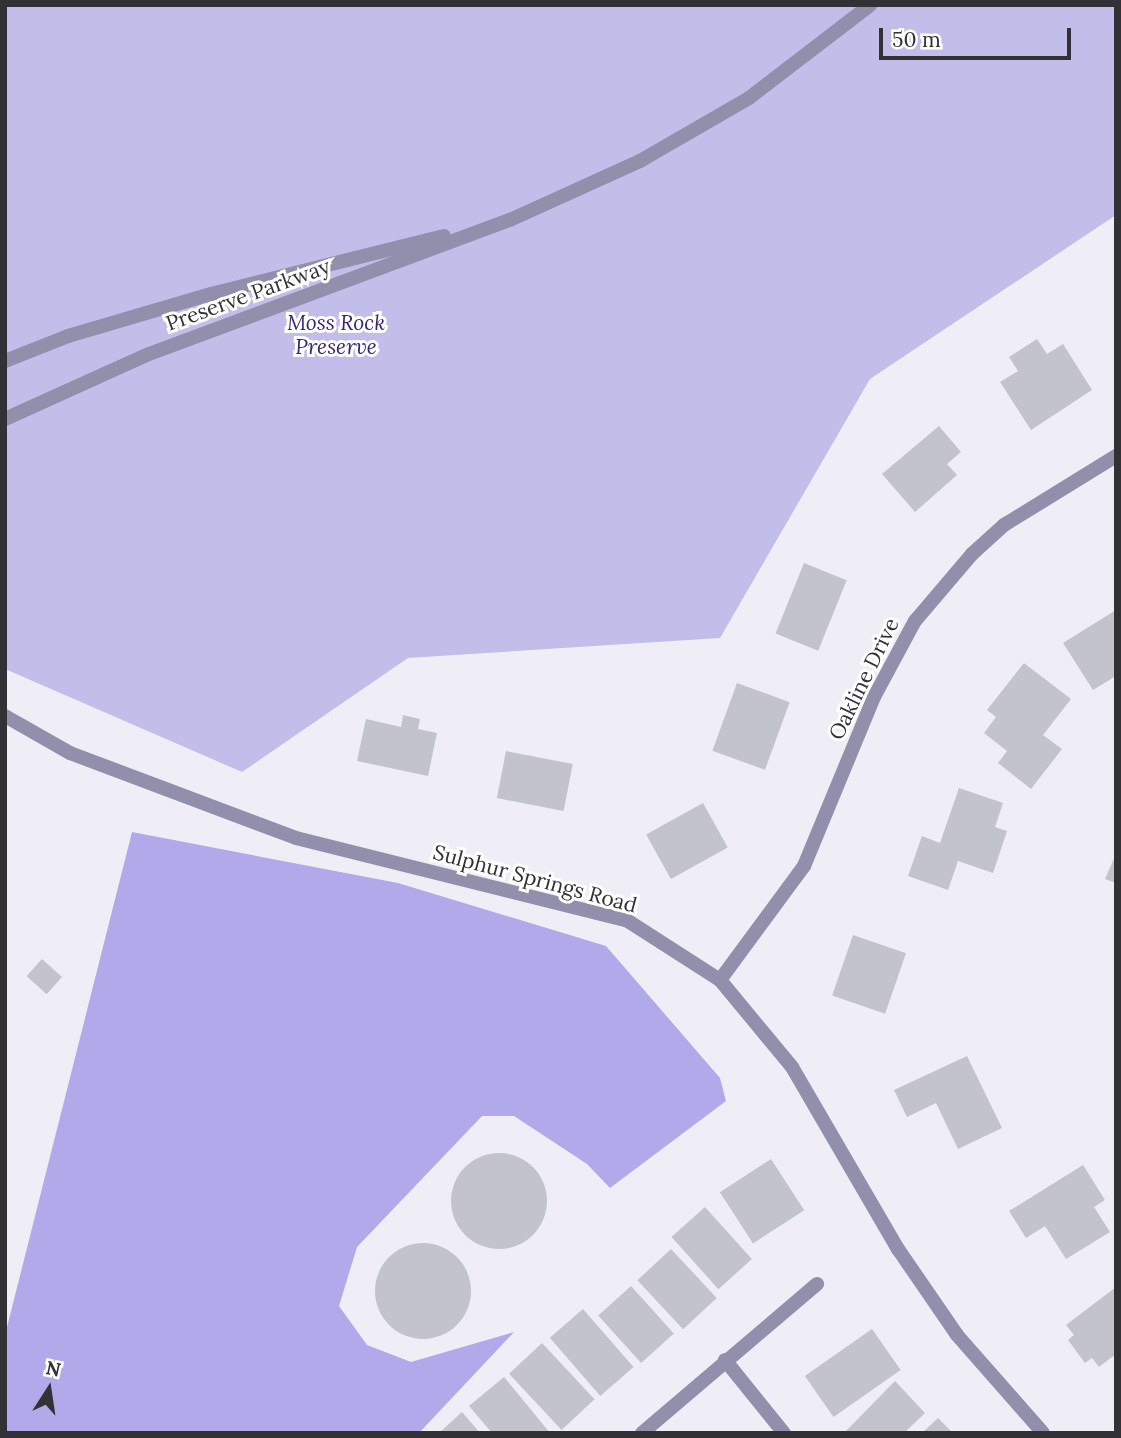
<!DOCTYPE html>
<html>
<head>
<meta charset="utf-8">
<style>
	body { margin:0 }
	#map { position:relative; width:1121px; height:1438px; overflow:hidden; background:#efeef7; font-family:Lora,serif }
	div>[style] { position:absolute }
	.green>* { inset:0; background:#c2bde9 }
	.forest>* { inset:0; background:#b2a9eb }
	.building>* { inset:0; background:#c3c3cb; transform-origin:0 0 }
	.round { border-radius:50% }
	.minor>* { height:14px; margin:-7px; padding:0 7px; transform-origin:7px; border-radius:7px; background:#928fac }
	.tertiary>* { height:14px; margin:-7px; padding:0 7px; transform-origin:7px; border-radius:7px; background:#928fac }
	span { translate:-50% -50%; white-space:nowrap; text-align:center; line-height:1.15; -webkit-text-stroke:6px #fff; paint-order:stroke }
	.street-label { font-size:21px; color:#323236 }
	.park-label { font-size:21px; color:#3a2672; font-style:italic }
	.frame { position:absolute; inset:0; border:7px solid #323236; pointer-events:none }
	.north { position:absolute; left:14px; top:1354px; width:70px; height:70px; -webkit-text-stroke:5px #fff; paint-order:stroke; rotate:12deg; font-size:19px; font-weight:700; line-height:28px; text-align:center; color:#323236 }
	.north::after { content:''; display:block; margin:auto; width:24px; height:32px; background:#323236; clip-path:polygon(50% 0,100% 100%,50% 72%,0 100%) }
	.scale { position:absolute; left:879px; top:28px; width:192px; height:32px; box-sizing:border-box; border:4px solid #323236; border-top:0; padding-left:9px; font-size:21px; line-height:24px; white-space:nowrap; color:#323236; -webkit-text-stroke:5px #fff; paint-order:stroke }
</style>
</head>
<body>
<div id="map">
	<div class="green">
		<i style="clip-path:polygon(5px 5px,1116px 5px,1116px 215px,870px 379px,720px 638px,408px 658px,242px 772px,5px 669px)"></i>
	</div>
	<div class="forest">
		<i style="clip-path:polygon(132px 832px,398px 883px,606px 946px,720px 1078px,726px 1101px,610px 1188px,587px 1164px,514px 1116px,482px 1116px,357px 1247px,339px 1306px,367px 1345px,411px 1362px,514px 1332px,419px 1433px,5px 1433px,5px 1335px)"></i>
	</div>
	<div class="building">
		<i style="clip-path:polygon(1037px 339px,1047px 354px,1063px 344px,1092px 390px,1031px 430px,1000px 382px,1018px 371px,1009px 357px)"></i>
		<i style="clip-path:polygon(939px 426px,961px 452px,947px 464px,957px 475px,915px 512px,882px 474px)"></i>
		<i style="left:804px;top:563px;width:46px;height:76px;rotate:22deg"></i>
		<i style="clip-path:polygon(1116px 610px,1116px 676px,1093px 690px,1063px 643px)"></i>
		<i style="clip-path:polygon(1024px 663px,1071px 699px,1043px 735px,1062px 749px,1031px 789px,998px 763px,1007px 751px,984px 733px,996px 717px,987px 710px)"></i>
		<i style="left:737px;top:683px;width:56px;height:72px;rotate:20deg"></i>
		<i style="clip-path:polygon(403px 715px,420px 719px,418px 729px,437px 733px,428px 776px,357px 761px,366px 719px,401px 727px)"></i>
		<i style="left:506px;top:751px;width:68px;height:48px;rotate:11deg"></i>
		<i style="clip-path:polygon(959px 788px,1003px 803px,995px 827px,1007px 831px,993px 873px,958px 861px,948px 890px,908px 876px,922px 836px,940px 843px)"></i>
		<i style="left:703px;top:803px;width:51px;height:65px;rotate:61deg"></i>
		<i style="clip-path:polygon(1116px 854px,1116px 883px,1105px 879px)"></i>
		<i style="left:853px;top:935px;width:56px;height:64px;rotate:19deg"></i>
		<i style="left:42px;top:959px;width:27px;height:23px;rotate:42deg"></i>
		<i style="clip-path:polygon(967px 1056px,1002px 1128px,958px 1149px,936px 1103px,907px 1117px,894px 1090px)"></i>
		<i class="round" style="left:451px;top:1153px;width:96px;height:96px"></i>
		<i style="left:771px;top:1159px;width:61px;height:61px;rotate:57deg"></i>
		<i style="clip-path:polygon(1083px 1165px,1105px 1200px,1094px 1207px,1110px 1232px,1066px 1259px,1045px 1226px,1026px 1238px,1009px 1211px)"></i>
		<i style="left:705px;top:1207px;width:70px;height:45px;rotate:48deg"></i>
		<i class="round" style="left:375px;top:1243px;width:96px;height:96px"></i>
		<i style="left:671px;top:1249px;width:67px;height:46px;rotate:47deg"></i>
		<i style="left:631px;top:1286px;width:64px;height:44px;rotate:48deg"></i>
		<i style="clip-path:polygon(1116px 1287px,1116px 1354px,1099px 1367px,1092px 1358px,1085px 1363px,1068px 1340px,1074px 1335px,1066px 1325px)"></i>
		<i style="left:583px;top:1309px;width:77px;height:44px;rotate:49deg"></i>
		<i style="left:872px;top:1329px;width:50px;height:82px;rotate:55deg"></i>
		<i style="left:542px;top:1343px;width:77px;height:45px;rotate:47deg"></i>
		<i style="clip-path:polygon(504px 1377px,550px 1433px,492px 1433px,469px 1406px)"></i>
		<i style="clip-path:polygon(895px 1381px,925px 1413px,904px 1433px,844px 1433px)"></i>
		<i style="clip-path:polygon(462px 1412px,480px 1433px,439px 1433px)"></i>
		<i style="clip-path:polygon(938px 1418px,953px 1433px,922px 1433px)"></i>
	</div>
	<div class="minor">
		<i style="left:720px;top:980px;width:142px;rotate:-53.6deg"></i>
		<i style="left:804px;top:866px;width:183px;rotate:-67.5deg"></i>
		<i style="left:874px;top:697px;width:86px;rotate:-61.7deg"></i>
		<i style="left:915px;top:621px;width:88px;rotate:-49.6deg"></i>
		<i style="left:972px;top:554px;width:43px;rotate:-42.2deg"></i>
		<i style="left:1004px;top:525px;width:132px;rotate:-31.6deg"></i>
		<i style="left:725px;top:1360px;width:94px;rotate:51.1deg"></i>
		<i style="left:642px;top:1433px;width:230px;rotate:-40.4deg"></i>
	</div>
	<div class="tertiary">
		<i style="left:5px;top:361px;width:68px;rotate:-21.6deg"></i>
		<i style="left:68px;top:336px;width:149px;rotate:-16.4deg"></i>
		<i style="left:211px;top:294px;width:240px;rotate:-14deg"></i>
		<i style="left:5px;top:419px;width:158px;rotate:-24.3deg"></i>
		<i style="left:149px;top:354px;width:385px;rotate:-20.4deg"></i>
		<i style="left:510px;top:220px;width:143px;rotate:-24.4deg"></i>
		<i style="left:640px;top:161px;width:126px;rotate:-30deg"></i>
		<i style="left:749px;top:98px;width:153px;rotate:-37.5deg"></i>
		<i style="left:5px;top:716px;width:75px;rotate:29.6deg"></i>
		<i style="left:70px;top:753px;width:241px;rotate:20.6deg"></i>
		<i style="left:296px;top:838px;width:342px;rotate:14deg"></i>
		<i style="left:628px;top:921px;width:109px;rotate:32.7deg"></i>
		<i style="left:720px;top:980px;width:113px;rotate:50.4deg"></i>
		<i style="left:792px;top:1067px;width:211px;rotate:59.8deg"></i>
		<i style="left:898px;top:1249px;width:104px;rotate:55.5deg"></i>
		<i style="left:957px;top:1335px;width:130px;rotate:48.7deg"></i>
	</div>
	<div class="street-label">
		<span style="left:248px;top:295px;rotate:-20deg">Preserve Parkway</span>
		<span style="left:864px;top:679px;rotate:-64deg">Oakline Drive</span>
		<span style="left:535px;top:879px;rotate:15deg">Sulphur Springs Road</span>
	</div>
	<div class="park-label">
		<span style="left:336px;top:335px">Moss Rock<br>Preserve</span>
	</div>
	<div class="frame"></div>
	<div class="north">N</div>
	<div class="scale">50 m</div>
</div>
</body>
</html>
